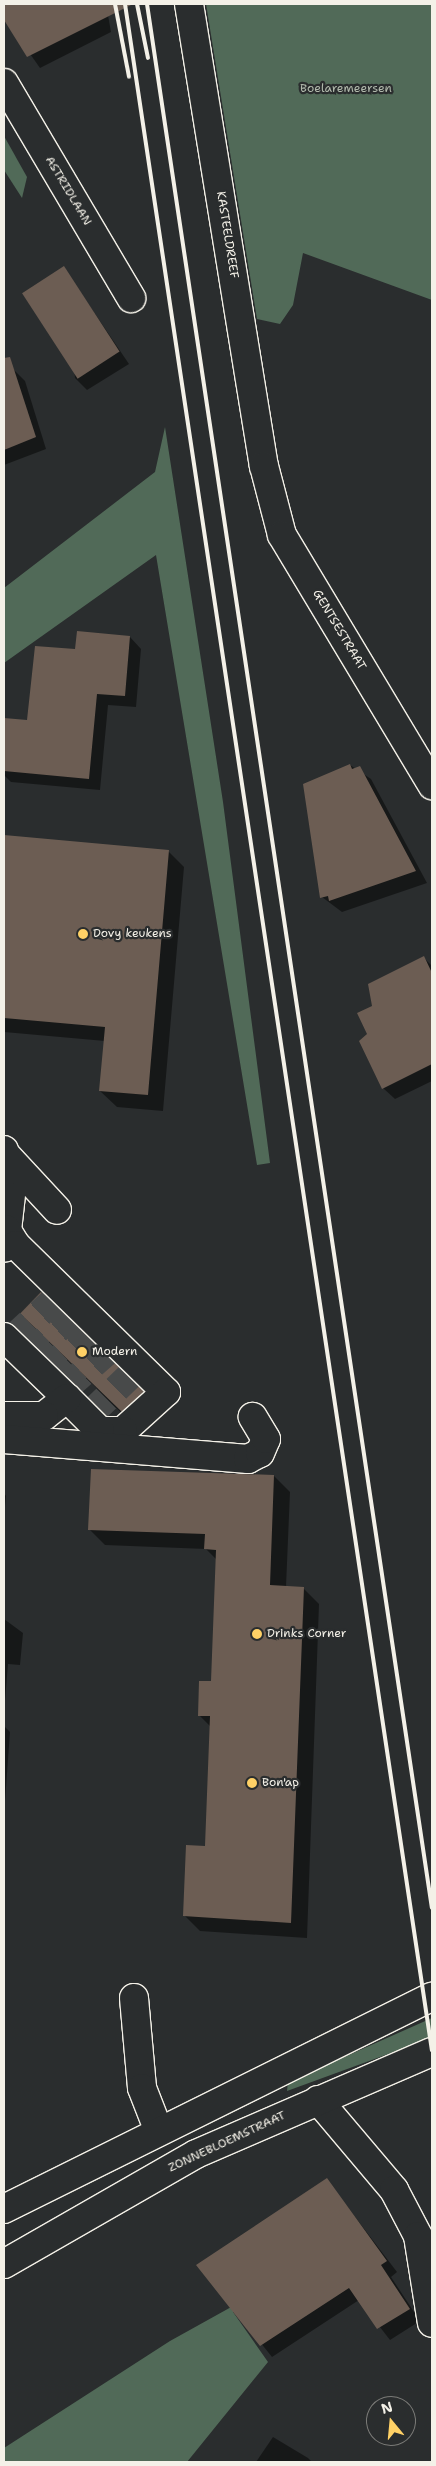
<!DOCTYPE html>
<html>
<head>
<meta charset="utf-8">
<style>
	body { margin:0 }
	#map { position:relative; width:436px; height:2466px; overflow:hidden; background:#2a2d2e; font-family:"Shantell Sans",sans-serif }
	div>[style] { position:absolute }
	.green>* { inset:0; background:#516a58 }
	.shadow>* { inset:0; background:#0007; transform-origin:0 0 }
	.building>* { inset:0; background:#6c5d53; transform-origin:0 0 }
	.minor-tunnel>* { height:28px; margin-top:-14px; transform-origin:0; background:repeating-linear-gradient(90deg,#484a4a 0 28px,transparent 0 42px) }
	.roads { filter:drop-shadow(1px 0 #f4f1e8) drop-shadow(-1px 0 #f4f1e8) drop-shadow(0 1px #f4f1e8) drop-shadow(0 -1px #f4f1e8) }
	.minor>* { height:28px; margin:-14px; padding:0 14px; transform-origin:14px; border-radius:14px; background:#2a2d2e }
	.major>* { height:28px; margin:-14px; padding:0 14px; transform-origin:14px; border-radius:14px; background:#2a2d2e }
	.rail>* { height:4px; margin:-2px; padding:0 2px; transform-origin:2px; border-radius:2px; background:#f4f1e8 }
	.dots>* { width:14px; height:14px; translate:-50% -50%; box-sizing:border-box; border:2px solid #2a2d2e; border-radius:50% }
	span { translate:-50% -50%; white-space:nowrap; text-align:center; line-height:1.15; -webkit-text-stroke:4.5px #2a2d2e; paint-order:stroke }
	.park-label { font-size:12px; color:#b3bbae }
	.street-label { font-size:12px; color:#f4f1e8 }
	.poi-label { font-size:12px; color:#f4f1e8 }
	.left { translate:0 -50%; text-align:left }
	.frame { position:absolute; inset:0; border:5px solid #f4f1e8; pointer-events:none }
	.north { position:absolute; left:366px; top:2396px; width:50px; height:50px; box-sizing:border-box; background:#2a2d2e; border:1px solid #7b7b78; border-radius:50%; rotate:343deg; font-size:14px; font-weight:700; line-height:20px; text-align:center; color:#f4f1e8 }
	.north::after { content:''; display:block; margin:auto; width:18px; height:22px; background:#ffd166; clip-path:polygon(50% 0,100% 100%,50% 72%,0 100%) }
</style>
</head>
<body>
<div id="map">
	<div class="green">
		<i style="clip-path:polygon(206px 4px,432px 4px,432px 300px,303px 253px,293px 305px,280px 324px,257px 319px)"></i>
		<i style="clip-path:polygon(4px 136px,27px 177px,22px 198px,4px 170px)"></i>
		<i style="clip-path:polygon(165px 427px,223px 802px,270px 1163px,257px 1165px,156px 555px,4px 663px,4px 588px,155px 472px)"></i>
		<i style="clip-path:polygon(432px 2018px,432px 2038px,287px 2091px,288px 2082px)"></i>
		<i style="clip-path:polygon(233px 2306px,233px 2312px,268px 2362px,187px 2462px,4px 2462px,4px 2448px,170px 2341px)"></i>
	</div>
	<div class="shadow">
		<i style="clip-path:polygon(4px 4px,106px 4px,111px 32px,40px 68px,4px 17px)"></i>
		<i style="clip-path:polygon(64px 268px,129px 364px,87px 390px,75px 378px)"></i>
		<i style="clip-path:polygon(13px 369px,25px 381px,46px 449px,4px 465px,4px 373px)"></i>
		<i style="clip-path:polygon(130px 637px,141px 649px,136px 707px,108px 705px,100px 790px,11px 782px,4px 775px,4px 719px,28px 721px,76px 651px)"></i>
		<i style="clip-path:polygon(350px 765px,371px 779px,427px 883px,342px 912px,322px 897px)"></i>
		<i style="clip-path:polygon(4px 837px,168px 851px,184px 867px,163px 1111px,117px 1107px,100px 1091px,105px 1041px,4px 1032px)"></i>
		<i style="clip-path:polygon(424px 958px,432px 966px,432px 1081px,395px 1099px,383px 1088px,373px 1006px)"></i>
		<i style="left:41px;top:1293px;width:151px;height:28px;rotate:45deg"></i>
		<i style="clip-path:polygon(274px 1476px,290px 1492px,286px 1587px,303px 1588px,319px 1604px,307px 1938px,200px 1931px,184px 1915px,206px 1848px,211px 1727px,200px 1716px,212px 1682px,217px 1560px,206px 1549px,105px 1545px,89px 1529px)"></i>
		<i style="clip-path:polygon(4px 1493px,6px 1496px,4px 1517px)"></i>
		<i style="clip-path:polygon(4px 1619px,23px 1633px,20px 1665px,8px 1664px,4px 1713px)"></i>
		<i style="clip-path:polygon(4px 1726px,10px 1732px,4px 1815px)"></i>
		<i style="clip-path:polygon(327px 2180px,397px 2272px,391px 2277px,420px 2321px,390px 2340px,359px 2300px,272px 2357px,198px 2265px)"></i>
		<i style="clip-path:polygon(273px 2437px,308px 2458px,312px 2462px,256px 2462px)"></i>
	</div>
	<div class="building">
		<i style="clip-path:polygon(4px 4px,133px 4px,27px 57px,4px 20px)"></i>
		<i style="left:64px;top:266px;width:102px;height:50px;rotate:57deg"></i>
		<i style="clip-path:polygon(10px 357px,36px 437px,4px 450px,4px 358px)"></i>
		<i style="clip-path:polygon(77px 631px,130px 636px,125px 696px,97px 694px,89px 779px,4px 771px,4px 718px,27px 720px,35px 646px,75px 649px)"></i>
		<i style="clip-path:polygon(350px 764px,352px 769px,360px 766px,416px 871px,329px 901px,328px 896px,320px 898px,303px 784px)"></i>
		<i style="clip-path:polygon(4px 835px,169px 850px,148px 1095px,99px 1091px,105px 1027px,4px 1018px)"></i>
		<i style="clip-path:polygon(424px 956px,432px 973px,432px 1064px,382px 1089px,359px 1041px,367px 1034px,357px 1013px,372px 1006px,368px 984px)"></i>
		<i style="left:41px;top:1292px;width:143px;height:30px;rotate:44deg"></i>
		<i style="clip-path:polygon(91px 1469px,274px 1475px,270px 1585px,304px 1587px,291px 1923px,183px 1916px,186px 1845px,205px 1846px,210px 1716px,198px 1716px,199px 1681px,211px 1681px,216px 1550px,204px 1549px,205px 1534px,88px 1530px)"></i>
		<i style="clip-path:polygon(327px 2178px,387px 2261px,381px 2265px,410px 2309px,377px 2329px,349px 2288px,260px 2346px,196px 2265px)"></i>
	</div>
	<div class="minor-tunnel">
		<i style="left:9px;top:1342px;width:74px;rotate:-42.8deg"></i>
		<i style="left:25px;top:1357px;width:74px;rotate:-40.6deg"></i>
		<i style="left:42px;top:1374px;width:74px;rotate:-41.7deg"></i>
		<i style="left:61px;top:1392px;width:74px;rotate:-41.2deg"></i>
		<i style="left:86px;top:1418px;width:75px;rotate:-43.9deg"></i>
	</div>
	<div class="roads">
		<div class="minor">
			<i style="left:189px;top:4px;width:468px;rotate:80.8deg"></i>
			<i style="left:264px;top:466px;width:71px;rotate:75.4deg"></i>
			<i style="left:282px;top:535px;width:292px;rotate:59deg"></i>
			<i style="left:4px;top:83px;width:250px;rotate:59.4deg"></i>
			<i style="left:4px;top:1150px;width:37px;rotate:77deg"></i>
			<i style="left:12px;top:1186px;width:62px;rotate:96.4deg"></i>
			<i style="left:8px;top:1157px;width:72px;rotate:47.2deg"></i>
			<i style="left:6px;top:1229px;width:19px;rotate:58deg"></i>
			<i style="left:16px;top:1245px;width:210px;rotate:44.4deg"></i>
			<i style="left:166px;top:1392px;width:58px;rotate:137.8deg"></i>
			<i style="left:123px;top:1431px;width:23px;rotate:180deg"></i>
			<i style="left:100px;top:1431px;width:47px;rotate:-135deg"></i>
			<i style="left:4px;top:1337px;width:88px;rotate:44.1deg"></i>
			<i style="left:67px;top:1398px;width:29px;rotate:142deg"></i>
			<i style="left:44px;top:1416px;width:40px;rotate:180deg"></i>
			<i style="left:4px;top:1439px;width:245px;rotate:4.7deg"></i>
			<i style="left:248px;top:1459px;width:13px;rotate:-27deg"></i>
			<i style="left:260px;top:1453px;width:15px;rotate:-67deg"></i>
			<i style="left:266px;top:1439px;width:26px;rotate:-121deg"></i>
			<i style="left:134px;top:1998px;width:90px;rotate:84.9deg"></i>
			<i style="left:142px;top:2088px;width:44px;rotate:68.7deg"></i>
			<i style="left:318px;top:2100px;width:118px;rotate:49.8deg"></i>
			<i style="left:394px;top:2190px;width:52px;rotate:62.4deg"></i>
			<i style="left:418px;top:2236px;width:88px;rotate:80.9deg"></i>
		</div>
		<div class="major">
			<i style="left:4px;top:2209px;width:478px;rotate:-26.4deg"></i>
			<i style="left:4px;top:2264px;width:221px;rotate:-29.8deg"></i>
			<i style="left:196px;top:2154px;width:257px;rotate:-23.4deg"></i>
		</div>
	</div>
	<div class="rail">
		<i style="left:115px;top:4px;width:74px;rotate:79.1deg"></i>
		<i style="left:125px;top:4px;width:2069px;rotate:81.47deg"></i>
		<i style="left:137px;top:4px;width:55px;rotate:78.5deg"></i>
		<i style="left:147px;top:4px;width:1925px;rotate:81.49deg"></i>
	</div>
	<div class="dots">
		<i style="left:83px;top:934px;background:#ffd166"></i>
		<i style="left:82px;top:1352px;background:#ffd166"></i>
		<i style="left:257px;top:1634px;background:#ffd166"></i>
		<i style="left:252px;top:1783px;background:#ffd166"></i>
	</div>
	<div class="park-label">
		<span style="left:346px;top:89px">Boelaremeersen</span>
	</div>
	<div class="street-label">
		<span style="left:68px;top:191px;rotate:59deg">ASTRIDLAAN</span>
		<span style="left:227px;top:235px;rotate:81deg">KASTEELDREEF</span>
		<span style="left:339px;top:630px;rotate:59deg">GENTSESTRAAT</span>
		<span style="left:227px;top:2142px;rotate:-25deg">ZONNEBLOEMSTRAAT</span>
	</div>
	<div class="poi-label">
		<span class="left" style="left:93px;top:934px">Dovy keukens</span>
		<span class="left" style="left:92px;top:1352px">Modern</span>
		<span class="left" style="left:267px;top:1634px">Drinks Corner</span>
		<span class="left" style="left:262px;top:1783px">Bon'ap</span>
	</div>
	<div class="frame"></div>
	<div class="north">N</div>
</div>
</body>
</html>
